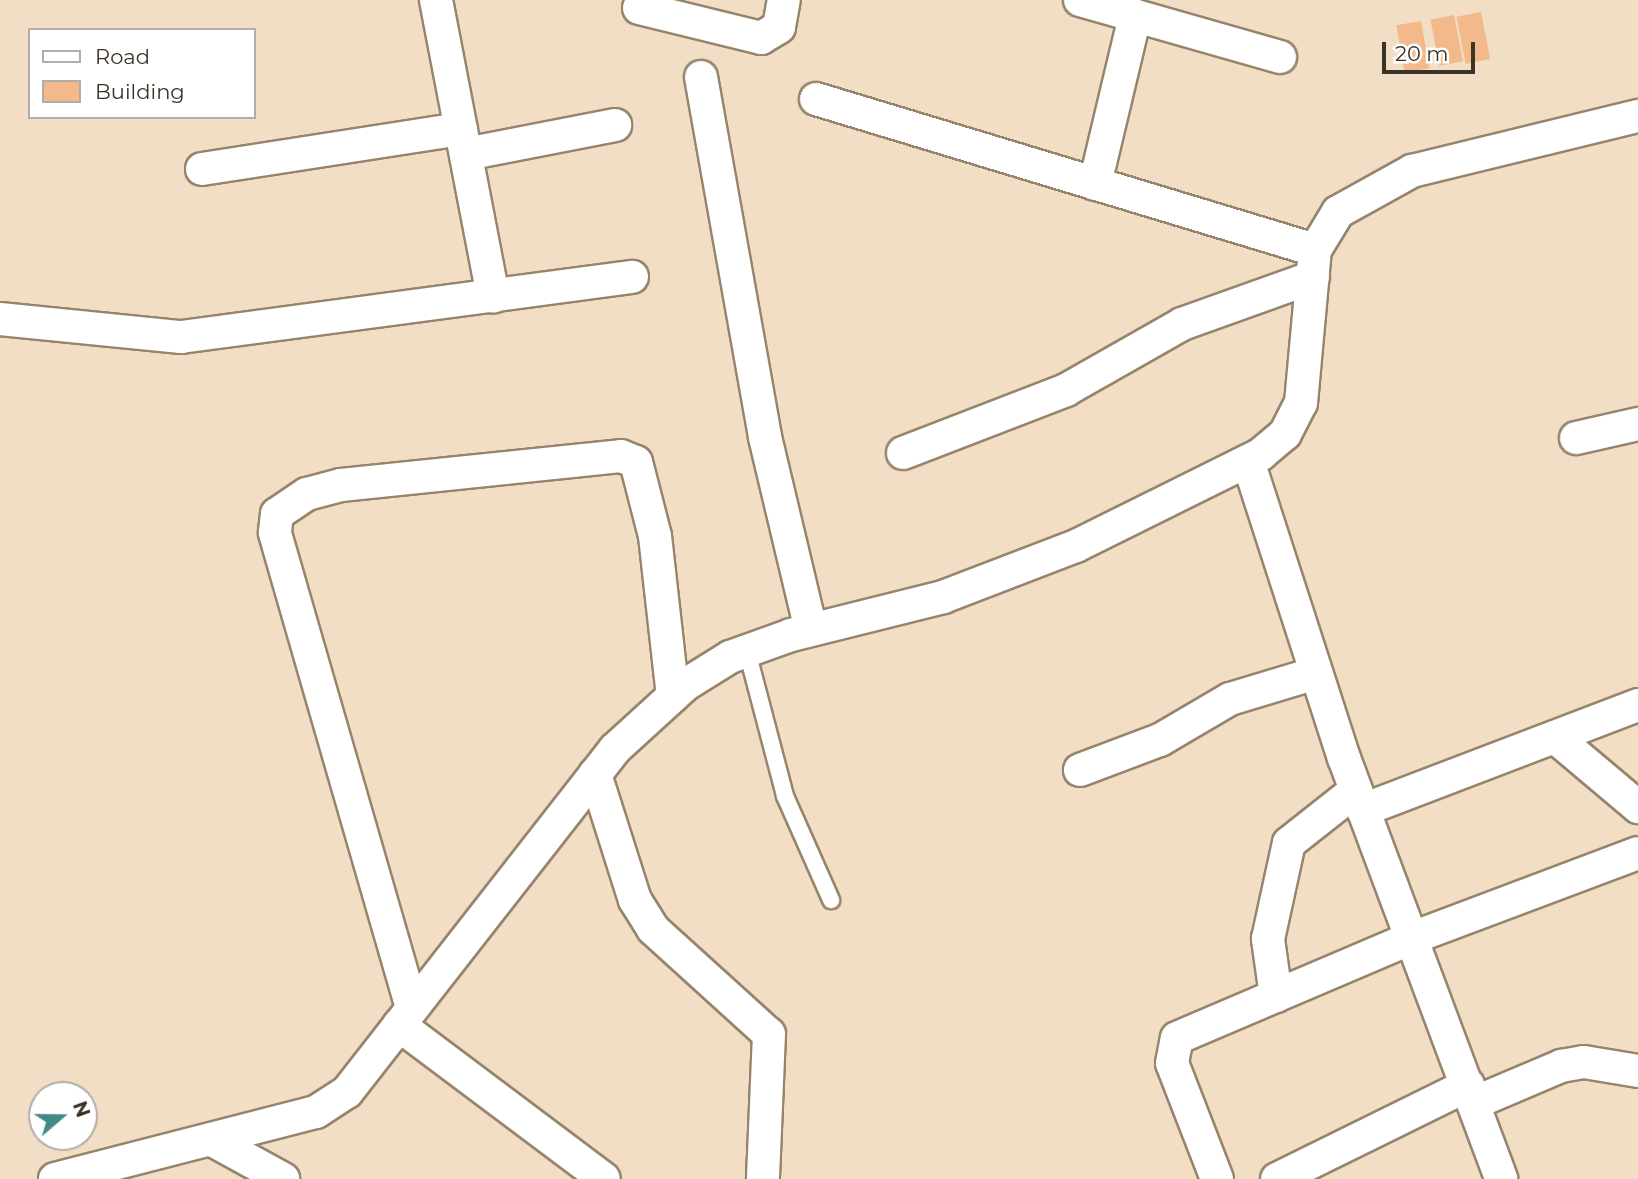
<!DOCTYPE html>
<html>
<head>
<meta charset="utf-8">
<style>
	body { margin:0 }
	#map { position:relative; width:1638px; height:1179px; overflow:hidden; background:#f1dec4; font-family:Montserrat,sans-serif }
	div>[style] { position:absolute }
	.building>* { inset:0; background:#f3b98a; transform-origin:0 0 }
	.roads { filter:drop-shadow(2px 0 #96846c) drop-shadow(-2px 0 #96846c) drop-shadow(0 2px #96846c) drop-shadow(0 -2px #96846c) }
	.lane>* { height:16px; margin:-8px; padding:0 8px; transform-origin:8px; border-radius:8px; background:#fff }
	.street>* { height:32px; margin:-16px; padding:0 16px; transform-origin:16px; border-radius:16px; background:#fff }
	span { translate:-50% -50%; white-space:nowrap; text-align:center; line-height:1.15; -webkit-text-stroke:5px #fff; paint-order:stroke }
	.legend { position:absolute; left:28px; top:28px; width:228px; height:91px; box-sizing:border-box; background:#fff; border:2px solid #b1ada9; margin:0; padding:9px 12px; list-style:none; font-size:21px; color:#3b3329 }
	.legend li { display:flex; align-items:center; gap:14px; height:35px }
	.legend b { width:35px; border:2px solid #b1ada9 }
	.north { position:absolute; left:28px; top:1081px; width:70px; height:70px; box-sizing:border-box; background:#fff; border:2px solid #b1ada9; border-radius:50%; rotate:70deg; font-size:19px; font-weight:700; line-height:28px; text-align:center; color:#3b3329 }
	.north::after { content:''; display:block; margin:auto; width:24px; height:32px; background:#428a85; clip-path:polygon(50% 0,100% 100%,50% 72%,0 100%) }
	.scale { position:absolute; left:1382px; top:42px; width:93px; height:32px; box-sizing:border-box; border:4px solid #3b3329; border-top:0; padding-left:9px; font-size:21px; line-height:24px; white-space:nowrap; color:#3b3329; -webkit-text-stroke:5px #fff; paint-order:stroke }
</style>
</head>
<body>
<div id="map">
	<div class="building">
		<i style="left:1481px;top:12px;width:48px;height:25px;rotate:79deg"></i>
		<i style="left:1454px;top:15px;width:47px;height:24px;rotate:79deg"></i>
		<i style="left:1421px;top:21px;width:48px;height:25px;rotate:80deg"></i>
	</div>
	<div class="roads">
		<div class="lane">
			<i style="left:747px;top:651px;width:150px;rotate:75.3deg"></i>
			<i style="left:785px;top:796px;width:114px;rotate:66.1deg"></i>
		</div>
		<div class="street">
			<i style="left:436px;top:0;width:302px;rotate:79.1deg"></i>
			<i style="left:1080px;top:0;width:208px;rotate:15.9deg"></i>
			<i style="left:639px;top:8px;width:126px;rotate:13.8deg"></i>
			<i style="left:761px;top:38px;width:21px;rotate:-31deg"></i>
			<i style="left:779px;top:27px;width:27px;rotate:-80deg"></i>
			<i style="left:701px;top:77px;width:366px;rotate:79.9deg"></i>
			<i style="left:765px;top:437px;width:198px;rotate:76.6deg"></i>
			<i style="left:816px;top:99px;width:521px;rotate:16.84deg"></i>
			<i style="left:466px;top:154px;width:152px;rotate:-11deg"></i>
			<i style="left:202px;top:169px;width:262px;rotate:-8.8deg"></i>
			<i style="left:1095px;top:184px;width:173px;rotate:-76.6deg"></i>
			<i style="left:0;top:319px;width:182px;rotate:5.7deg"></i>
			<i style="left:181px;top:337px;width:455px;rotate:-7.6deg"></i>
			<i style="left:1576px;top:438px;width:64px;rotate:-12.7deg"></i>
			<i style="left:903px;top:453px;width:175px;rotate:-21.1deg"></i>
			<i style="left:1066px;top:390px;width:133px;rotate:-29.6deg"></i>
			<i style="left:1182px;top:324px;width:139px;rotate:-19.7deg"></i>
			<i style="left:1248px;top:461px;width:312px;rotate:72.1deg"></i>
			<i style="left:1344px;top:758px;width:449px;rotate:69.5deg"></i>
			<i style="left:1555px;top:737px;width:109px;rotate:40.1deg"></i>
			<i style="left:1080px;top:770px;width:85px;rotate:-20.6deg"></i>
			<i style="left:1160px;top:740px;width:81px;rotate:-30.4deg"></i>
			<i style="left:1230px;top:699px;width:90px;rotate:-16.8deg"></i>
			<i style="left:595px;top:774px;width:132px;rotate:72.4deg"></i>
			<i style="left:635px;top:900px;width:34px;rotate:58deg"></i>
			<i style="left:653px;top:929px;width:156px;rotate:42.2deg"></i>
			<i style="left:769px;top:1034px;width:145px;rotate:92.4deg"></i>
			<i style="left:1363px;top:810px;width:294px;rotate:-20.9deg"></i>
			<i style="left:1276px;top:996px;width:58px;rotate:-98deg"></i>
			<i style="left:1268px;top:939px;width:98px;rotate:-77.7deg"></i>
			<i style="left:1289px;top:843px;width:85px;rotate:-38.3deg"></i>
			<i style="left:412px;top:1008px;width:495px;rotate:-106.1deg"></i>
			<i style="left:275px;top:532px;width:18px;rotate:-84deg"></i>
			<i style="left:277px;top:514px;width:36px;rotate:-34deg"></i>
			<i style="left:307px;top:494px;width:35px;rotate:-15deg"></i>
			<i style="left:341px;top:485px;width:281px;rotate:-5.9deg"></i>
			<i style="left:621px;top:456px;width:16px;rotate:22deg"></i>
			<i style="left:636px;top:462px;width:76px;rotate:75.6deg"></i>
			<i style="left:655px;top:536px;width:161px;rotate:83.6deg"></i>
			<i style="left:399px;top:1025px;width:256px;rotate:36.9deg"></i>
			<i style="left:1474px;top:1103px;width:95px;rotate:-23deg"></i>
			<i style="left:1561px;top:1066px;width:23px;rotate:-10deg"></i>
			<i style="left:1584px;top:1062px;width:55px;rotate:9.5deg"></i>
			<i style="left:214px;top:1141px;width:79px;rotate:28.8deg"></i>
			<i style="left:55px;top:1179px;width:269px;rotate:-14.4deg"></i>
			<i style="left:316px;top:1112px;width:37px;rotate:-33deg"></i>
			<i style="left:347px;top:1092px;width:435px;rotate:-52deg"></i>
			<i style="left:615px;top:749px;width:95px;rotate:-42.4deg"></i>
			<i style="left:685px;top:685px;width:53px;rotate:-31.9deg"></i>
			<i style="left:730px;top:657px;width:65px;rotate:-19.8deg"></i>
			<i style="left:791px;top:635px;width:157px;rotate:-14deg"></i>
			<i style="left:943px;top:597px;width:142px;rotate:-21deg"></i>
			<i style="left:1076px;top:546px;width:207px;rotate:-26.4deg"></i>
			<i style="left:1261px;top:454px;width:31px;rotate:-40deg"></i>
			<i style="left:1285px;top:434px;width:35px;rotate:-63deg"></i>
			<i style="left:1301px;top:403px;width:154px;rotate:-84.8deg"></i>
			<i style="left:1315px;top:250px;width:44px;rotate:-58.8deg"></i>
			<i style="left:1338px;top:212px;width:85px;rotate:-29deg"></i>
			<i style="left:1412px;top:171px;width:233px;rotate:-13.7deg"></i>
			<i style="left:1217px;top:1179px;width:124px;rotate:-111.2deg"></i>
			<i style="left:1172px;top:1063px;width:25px;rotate:-79deg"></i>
			<i style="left:1177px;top:1038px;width:255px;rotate:-23.1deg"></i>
			<i style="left:1412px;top:938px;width:241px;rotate:-20.6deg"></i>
			<i style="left:1277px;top:1179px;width:213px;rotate:-26.2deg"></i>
		</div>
	</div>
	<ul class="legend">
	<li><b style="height:9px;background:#fff"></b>Road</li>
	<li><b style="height:19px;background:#f3b98a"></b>Building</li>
	</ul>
	<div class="north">N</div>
	<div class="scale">20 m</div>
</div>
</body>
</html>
